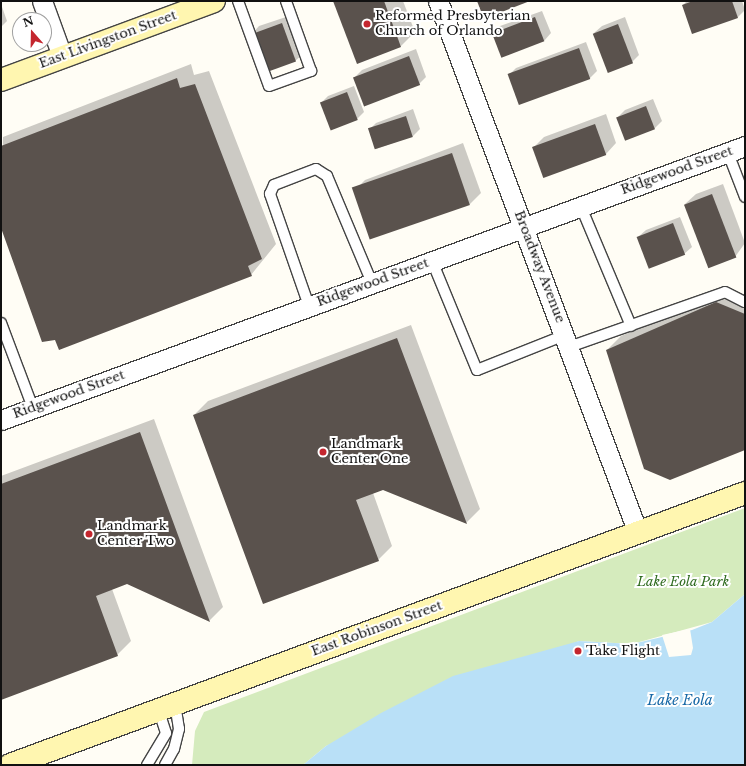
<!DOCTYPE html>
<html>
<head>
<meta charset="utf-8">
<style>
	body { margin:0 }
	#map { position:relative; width:746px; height:766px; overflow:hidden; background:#fffdf5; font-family:"Libre Baskerville",serif }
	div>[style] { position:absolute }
	.green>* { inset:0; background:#d5ebbd }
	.water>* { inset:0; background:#b9e0f7 }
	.pier>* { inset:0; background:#fffdf5 }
	.shadow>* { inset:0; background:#0003 }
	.building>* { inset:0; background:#5a524d; transform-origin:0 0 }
	.roads { filter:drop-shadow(1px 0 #444) drop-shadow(-1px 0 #444) drop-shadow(0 1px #444) drop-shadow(0 -1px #444) }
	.lane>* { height:10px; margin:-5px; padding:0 5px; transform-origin:5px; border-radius:5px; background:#fff }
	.street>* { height:19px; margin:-9.5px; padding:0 9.5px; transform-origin:9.5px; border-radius:9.5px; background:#fff }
	.secondary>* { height:22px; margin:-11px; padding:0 11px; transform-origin:11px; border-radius:11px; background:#fff6b0 }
	.dots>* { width:11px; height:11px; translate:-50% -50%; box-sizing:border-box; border:2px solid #fff; border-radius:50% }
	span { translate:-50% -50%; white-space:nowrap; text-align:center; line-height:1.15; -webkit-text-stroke:4px #fff; paint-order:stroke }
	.poi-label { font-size:13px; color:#111 }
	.left { translate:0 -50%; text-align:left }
	.street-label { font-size:13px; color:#111 }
	.park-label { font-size:13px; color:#2f6b1f; font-style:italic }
	.water-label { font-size:14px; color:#1768a6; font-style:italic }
	.frame { position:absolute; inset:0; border:2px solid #111; pointer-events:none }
	.north { position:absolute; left:12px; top:12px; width:40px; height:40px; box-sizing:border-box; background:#fff; border:1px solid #a0a0a0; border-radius:50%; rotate:340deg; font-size:11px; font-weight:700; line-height:16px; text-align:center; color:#111 }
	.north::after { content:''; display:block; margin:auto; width:14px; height:18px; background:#c4262e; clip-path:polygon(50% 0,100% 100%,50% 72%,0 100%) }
</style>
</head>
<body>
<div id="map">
	<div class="green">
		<i style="clip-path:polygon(745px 508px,745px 594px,712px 622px,632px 644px,579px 641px,326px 746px,303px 765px,192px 765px,195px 731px,204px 712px)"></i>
	</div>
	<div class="water">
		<i style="clip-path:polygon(745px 594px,745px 765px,303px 765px,326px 746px,381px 713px,453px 676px,579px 641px,632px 644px,692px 630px,712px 622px)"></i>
	</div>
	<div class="pier">
		<i style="clip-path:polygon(690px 629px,693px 648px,691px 655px,669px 657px,662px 635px)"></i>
	</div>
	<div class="shadow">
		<i style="clip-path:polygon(334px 1px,403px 1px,415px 32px,401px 46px)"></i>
		<i style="clip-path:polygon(687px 1px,742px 1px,745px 10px,738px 17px,693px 33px,683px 5px)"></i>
		<i style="clip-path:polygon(1px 4px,7px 21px,1px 27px)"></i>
		<i style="clip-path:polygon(542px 11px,551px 33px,544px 41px,493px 34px,500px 26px)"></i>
		<i style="clip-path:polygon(289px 16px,303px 54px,295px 61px,252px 34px,259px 26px)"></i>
		<i style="clip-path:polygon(625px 17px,639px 55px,632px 62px,594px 33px,602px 26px)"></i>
		<i style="clip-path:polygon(586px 42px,597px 71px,590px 78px,520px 104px,509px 75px,516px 68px)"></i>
		<i style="clip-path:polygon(416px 49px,426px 77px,419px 84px,355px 77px,362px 70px)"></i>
		<i style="clip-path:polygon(191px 64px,194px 75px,209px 71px,276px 244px,251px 275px,1px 225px,3px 137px)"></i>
		<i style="clip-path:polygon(354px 86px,364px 112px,357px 119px,321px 103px,328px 96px)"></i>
		<i style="clip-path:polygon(653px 99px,662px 121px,654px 129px,618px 117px,625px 110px)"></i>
		<i style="clip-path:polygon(413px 109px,420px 129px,413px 136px,376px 149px,369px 130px,376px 123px)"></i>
		<i style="clip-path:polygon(606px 114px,616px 143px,606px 154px,533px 148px,544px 137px)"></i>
		<i style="clip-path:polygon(463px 143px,481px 193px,470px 204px,354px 191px,365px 180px)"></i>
		<i style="clip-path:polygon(723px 184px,745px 243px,735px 257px,685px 204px,696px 194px)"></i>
		<i style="clip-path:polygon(680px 217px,692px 247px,684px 254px,638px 237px,646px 230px)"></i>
		<i style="clip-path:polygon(731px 289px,745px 295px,745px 449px,607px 350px,621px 336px)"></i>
		<i style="clip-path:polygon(411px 325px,480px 509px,466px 523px,383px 489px,373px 493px,392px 546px,378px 560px,194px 415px,208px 401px)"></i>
		<i style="clip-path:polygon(154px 419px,223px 607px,209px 621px,127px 583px,112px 589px,131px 641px,117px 655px,1px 696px,1px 476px)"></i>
	</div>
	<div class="building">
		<i style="clip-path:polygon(333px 1px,384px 1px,401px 47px,357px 64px)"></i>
		<i style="clip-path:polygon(477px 1px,530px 1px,484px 19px)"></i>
		<i style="clip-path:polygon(693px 1px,732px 1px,738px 18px,692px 34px,682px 5px)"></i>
		<i style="left:535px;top:17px;width:26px;height:46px;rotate:69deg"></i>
		<i style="left:282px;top:23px;width:41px;height:33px;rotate:70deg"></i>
		<i style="left:618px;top:24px;width:42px;height:27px;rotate:69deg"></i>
		<i style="left:579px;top:48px;width:33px;height:76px;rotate:70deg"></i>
		<i style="left:409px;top:56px;width:31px;height:60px;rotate:69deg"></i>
		<i style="clip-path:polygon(177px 78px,180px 88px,195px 84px,262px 259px,248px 266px,252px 276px,59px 350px,55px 340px,42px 342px,1px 228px,1px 146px)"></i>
		<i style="left:347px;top:92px;width:30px;height:29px;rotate:69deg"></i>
		<i style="left:646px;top:106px;width:25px;height:32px;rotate:69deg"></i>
		<i style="left:406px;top:116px;width:22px;height:40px;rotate:72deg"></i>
		<i style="left:595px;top:124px;width:33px;height:67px;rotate:70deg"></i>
		<i style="left:452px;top:153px;width:55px;height:106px;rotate:71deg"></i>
		<i style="left:712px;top:194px;width:68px;height:30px;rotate:69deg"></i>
		<i style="left:673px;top:223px;width:34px;height:39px;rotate:69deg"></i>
		<i style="clip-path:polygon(716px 302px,745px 314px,745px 450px,670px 480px,644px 469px,606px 350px)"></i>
		<i style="clip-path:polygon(397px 338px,467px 524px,383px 490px,356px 500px,379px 561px,263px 604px,193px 415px)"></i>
		<i style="clip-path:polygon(140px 432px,210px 622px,127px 584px,96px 596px,118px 656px,1px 700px,1px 484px)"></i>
	</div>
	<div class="roads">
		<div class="lane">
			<i style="left:238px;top:1px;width:90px;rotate:70deg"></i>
			<i style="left:269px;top:86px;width:45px;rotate:-19.7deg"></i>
			<i style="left:311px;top:71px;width:74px;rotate:-109.7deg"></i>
			<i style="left:728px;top:153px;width:47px;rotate:68.9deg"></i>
			<i style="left:581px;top:207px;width:129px;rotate:67.2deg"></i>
			<i style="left:432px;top:261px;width:118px;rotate:67.6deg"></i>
			<i style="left:477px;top:370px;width:95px;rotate:-21.7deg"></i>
			<i style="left:309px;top:306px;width:119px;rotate:-109.2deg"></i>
			<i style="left:270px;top:194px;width:10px;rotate:-66deg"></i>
			<i style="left:274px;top:185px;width:45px;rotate:-20.9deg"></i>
			<i style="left:316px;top:169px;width:13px;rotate:32deg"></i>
			<i style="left:327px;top:176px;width:116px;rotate:67.2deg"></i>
			<i style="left:1px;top:323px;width:91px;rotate:69.4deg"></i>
			<i style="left:569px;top:347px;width:165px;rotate:-19.4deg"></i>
			<i style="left:725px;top:292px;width:22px;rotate:27deg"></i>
			<i style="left:147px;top:765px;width:37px;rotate:-59deg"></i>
			<i style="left:166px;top:733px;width:25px;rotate:-108deg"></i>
			<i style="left:165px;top:765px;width:18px;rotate:-61deg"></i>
			<i style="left:174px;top:749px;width:21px;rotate:-76deg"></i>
			<i style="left:179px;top:729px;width:26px;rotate:-99deg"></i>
		</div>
		<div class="street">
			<i style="left:42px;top:1px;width:59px;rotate:70deg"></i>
			<i style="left:438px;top:1px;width:568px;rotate:69.4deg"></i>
			<i style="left:1px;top:420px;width:793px;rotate:-20.22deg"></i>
		</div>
		<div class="secondary">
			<i style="left:1px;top:80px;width:227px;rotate:-20.3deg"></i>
			<i style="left:10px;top:765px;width:784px;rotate:-20.31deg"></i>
		</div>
	</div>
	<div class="dots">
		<i style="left:367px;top:24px;background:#c4262e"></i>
		<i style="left:323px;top:452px;background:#c4262e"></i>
		<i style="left:89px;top:534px;background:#c4262e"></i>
		<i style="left:578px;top:651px;background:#c4262e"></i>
	</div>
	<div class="poi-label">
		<span class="left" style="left:375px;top:24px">Reformed Presbyterian<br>Church of Orlando</span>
		<span class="left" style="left:331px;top:452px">Landmark<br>Center One</span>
		<span class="left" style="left:97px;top:534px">Landmark<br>Center Two</span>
		<span class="left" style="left:586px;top:651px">Take Flight</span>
	</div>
	<div class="street-label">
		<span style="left:108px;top:40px;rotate:-20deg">East Livingston Street</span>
		<span style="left:677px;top:171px;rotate:-20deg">Ridgewood Street</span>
		<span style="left:539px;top:267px;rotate:69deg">Broadway Avenue</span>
		<span style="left:373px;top:283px;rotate:-20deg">Ridgewood Street</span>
		<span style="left:69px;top:395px;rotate:-20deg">Ridgewood Street</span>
		<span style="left:377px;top:629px;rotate:-20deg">East Robinson Street</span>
	</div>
	<div class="park-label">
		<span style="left:683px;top:582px">Lake Eola Park</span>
	</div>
	<div class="water-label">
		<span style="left:680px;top:700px">Lake Eola</span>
	</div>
	<div class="frame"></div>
	<div class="north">N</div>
</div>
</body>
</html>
